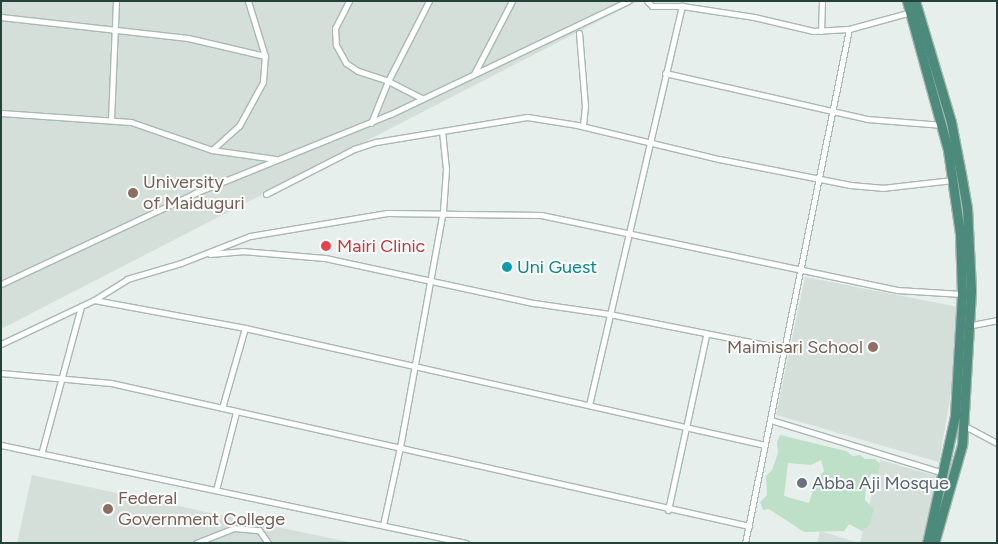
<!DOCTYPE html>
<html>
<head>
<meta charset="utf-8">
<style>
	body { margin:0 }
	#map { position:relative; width:998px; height:544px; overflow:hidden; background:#e6efeb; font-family:Figtree,sans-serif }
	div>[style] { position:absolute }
	.built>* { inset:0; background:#d4dfda }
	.green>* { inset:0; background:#bfe0c8 }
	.roads { filter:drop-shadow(1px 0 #a8b8b2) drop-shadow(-1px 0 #a8b8b2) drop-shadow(0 1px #a8b8b2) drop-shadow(0 -1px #a8b8b2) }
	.minor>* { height:5px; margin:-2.5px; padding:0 2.5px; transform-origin:2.5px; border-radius:2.5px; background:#fff }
	.trunk>* { height:9px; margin:-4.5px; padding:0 4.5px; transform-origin:4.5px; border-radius:4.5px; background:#4c8a7c }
	.dots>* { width:14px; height:14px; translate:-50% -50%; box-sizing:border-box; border:2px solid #f7fbf9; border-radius:50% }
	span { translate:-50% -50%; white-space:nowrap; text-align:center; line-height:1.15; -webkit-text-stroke:4px #f7fbf9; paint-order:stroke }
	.education-label { font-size:18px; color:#785e54 }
	.left { translate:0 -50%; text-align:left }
	.right { translate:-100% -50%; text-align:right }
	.health-label { font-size:18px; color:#be3a42 }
	.culture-label { font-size:18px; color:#0d838f }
	.worship-label { font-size:18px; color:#5b616d }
	.frame { position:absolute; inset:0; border:2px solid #24423a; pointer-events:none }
</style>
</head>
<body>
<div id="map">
	<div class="built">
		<i style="clip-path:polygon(1px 1px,638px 1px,1px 329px)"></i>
		<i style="clip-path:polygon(805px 277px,958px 307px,952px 387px,939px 462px,776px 415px)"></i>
		<i style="clip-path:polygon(880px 460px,940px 477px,923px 543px,860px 543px)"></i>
		<i style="clip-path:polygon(32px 475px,353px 543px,17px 543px)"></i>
		<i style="clip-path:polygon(820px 531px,859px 543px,817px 543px)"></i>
	</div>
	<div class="green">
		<i style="clip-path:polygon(evenodd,780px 435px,846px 451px,853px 456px,860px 455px,865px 459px,875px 459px,880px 464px,878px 474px,871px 474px,866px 484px,865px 500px,874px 509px,869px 525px,862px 531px,849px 524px,844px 531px,804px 532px,769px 509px,763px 510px,760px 502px,767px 495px,766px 476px,772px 470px,778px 453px,777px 442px,780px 435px,821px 460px,824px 471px,816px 480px,809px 503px,784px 496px,788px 463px,811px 465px,821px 460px)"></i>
	</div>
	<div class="roads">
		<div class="minor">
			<i style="left:349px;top:1px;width:30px;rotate:117deg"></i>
			<i style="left:335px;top:28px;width:17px;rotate:87deg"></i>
			<i style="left:336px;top:45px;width:21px;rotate:61deg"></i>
			<i style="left:346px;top:63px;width:14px;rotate:34deg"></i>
			<i style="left:358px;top:71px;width:32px;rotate:18deg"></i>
			<i style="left:388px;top:81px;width:38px;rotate:27deg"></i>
			<i style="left:647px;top:1px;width:7px;rotate:45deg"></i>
			<i style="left:652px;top:6px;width:30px"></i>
			<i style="left:682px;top:6px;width:73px;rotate:8.7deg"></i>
			<i style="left:754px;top:17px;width:61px;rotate:13.3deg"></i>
			<i style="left:813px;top:31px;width:36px;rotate:-3deg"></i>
			<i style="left:849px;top:29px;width:64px;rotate:-15.3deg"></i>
			<i style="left:1px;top:17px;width:188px;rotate:6.4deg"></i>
			<i style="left:188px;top:38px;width:79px;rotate:13.2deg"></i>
			<i style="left:821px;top:31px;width:30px;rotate:-88deg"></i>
			<i style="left:579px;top:33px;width:73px;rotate:85.3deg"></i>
			<i style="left:585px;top:106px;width:20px;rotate:96deg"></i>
			<i style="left:665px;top:73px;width:207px;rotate:12.8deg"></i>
			<i style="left:867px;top:119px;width:76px;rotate:4.5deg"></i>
			<i style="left:474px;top:74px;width:82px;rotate:-62.5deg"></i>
			<i style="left:1px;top:113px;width:130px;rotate:4deg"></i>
			<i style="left:131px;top:122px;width:86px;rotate:19.1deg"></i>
			<i style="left:212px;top:150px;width:64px;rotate:8.1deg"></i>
			<i style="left:111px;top:120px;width:119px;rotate:-87.6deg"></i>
			<i style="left:371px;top:123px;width:45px;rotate:-68deg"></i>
			<i style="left:388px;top:81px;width:90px;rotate:-62.9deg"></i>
			<i style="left:212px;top:150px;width:36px;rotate:-42deg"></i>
			<i style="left:239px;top:126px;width:50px;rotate:-61.4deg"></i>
			<i style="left:263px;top:82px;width:26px;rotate:-86deg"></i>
			<i style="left:265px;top:56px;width:58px;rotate:-107.2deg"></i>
			<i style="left:266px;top:194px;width:99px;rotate:-27.1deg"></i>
			<i style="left:354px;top:149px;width:23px;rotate:-18deg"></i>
			<i style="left:376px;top:142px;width:153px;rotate:-9.4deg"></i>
			<i style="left:527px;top:117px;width:51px;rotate:9.1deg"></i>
			<i style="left:577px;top:125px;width:146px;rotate:13.5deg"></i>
			<i style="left:719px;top:159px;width:134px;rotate:11.2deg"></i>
			<i style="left:850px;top:185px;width:32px;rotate:5deg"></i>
			<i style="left:882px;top:188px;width:71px;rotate:-6.4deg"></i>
			<i style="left:210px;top:254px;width:32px;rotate:-5deg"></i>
			<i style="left:242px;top:251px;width:83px;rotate:4.8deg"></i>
			<i style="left:325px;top:258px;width:214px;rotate:12.2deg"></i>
			<i style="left:534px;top:303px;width:76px;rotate:8.3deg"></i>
			<i style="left:609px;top:314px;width:179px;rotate:11.2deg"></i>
			<i style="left:1px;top:284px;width:214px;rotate:-25.1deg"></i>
			<i style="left:195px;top:193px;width:211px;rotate:-22deg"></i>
			<i style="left:391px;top:114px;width:263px;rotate:-25.5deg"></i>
			<i style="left:94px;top:300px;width:154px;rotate:10.5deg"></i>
			<i style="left:245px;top:328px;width:533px;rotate:12.68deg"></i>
			<i style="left:972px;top:325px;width:25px;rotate:-11deg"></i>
			<i style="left:1px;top:344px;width:103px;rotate:-25.3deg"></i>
			<i style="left:94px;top:300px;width:39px;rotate:-32deg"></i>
			<i style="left:127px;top:279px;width:56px;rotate:-16.5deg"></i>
			<i style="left:181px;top:263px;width:74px;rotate:-21.4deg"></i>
			<i style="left:250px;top:236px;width:139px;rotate:-9.5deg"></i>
			<i style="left:387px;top:213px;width:154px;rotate:0.7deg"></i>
			<i style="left:541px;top:215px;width:364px;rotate:11.9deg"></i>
			<i style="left:897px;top:290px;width:65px;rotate:3.5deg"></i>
			<i style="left:1px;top:373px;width:110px;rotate:5.2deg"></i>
			<i style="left:111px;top:383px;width:654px;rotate:12.63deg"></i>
			<i style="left:589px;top:405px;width:410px;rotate:-76.9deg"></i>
			<i style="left:222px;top:408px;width:83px;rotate:-74deg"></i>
			<i style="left:771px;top:420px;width:180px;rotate:17.1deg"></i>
			<i style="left:963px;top:425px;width:38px;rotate:28deg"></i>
			<i style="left:1px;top:445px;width:475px;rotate:11.9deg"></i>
			<i style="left:42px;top:451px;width:150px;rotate:-74.9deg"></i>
			<i style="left:216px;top:490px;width:81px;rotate:-75.6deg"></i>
			<i style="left:668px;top:510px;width:179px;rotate:-77.7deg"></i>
			<i style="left:383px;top:525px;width:80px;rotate:-77.7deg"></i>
			<i style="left:400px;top:447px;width:240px;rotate:-79.7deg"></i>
			<i style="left:443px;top:211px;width:42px;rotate:-85.9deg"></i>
			<i style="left:446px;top:169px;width:37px;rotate:-96deg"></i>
			<i style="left:196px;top:543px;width:41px;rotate:-21.5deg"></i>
			<i style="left:234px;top:528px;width:25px;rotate:5deg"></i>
			<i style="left:259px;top:530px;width:16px;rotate:55deg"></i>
			<i style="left:745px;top:543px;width:524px;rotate:-78.56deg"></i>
		</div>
		<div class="trunk">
			<i style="left:907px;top:1px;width:155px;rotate:74.6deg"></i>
			<i style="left:948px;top:150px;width:84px;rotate:81.8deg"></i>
			<i style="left:960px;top:233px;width:61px;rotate:88.1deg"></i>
			<i style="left:962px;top:294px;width:122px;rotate:93.3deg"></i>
			<i style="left:955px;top:416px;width:130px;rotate:102.4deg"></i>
			<i style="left:915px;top:1px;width:126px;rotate:73.4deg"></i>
			<i style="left:951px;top:122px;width:53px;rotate:79.1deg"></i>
			<i style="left:961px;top:174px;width:35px;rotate:80deg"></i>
			<i style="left:967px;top:208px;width:83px;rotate:87.2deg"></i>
			<i style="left:971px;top:291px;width:154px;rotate:93.3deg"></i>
			<i style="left:962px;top:445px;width:102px;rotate:105.9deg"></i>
		</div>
	</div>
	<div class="dots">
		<i style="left:133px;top:193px;background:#8d6e63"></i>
		<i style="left:326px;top:246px;background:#e0444e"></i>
		<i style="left:507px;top:267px;background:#0f9aa8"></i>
		<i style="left:873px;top:347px;background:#8d6e63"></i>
		<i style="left:802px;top:483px;background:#6b7280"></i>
		<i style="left:108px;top:509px;background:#8d6e63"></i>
	</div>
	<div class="education-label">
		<span class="left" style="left:143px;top:193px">University<br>of Maiduguri</span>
		<span class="right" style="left:863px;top:347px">Maimisari School</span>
		<span class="left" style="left:118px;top:509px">Federal<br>Government College</span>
	</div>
	<div class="health-label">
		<span class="left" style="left:337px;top:246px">Mairi Clinic</span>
	</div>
	<div class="culture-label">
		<span class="left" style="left:517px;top:267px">Uni Guest</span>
	</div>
	<div class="worship-label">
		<span class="left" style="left:812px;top:483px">Abba Aji Mosque</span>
	</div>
	<div class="frame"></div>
</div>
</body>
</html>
